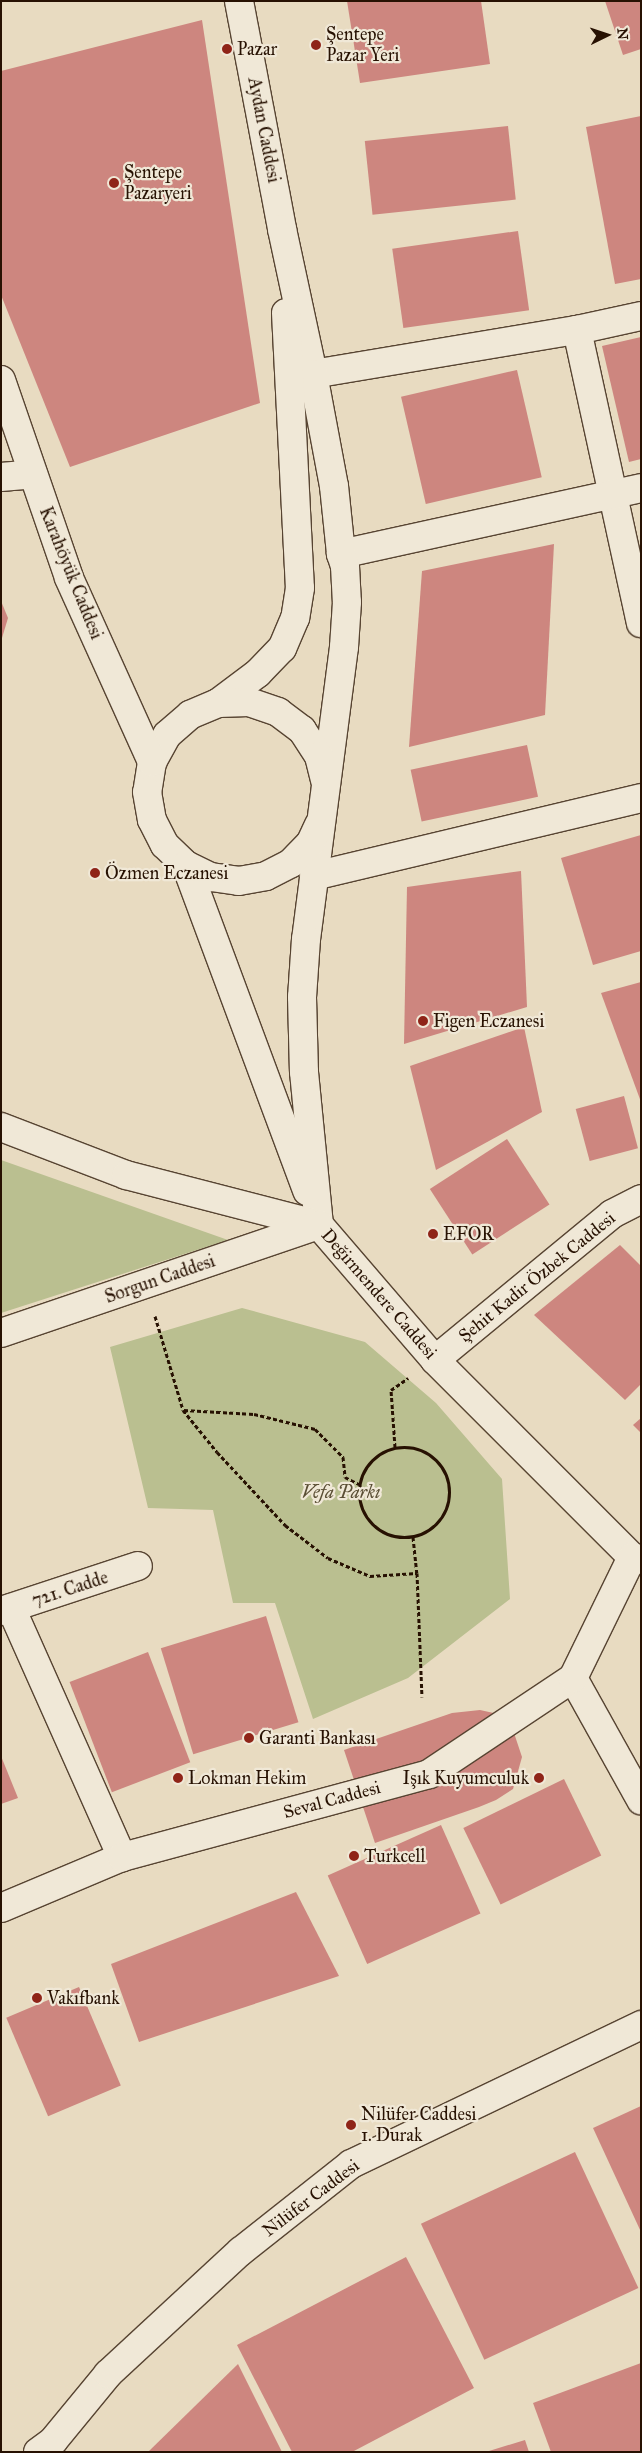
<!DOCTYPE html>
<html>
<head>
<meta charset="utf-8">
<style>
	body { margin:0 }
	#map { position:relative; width:642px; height:2453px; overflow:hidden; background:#e8dbc1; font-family:"IM FELL Great Primer",serif }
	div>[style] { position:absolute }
	.green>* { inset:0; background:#babf90 }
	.building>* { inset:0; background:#cd867f; transform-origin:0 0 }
	.path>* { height:3px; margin-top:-1.5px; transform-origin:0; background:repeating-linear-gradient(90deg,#271102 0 4px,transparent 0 6.5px) }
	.path>.ring { margin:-1.5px; padding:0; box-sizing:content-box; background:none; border:3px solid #271102; border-radius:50% }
	.roads { filter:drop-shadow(1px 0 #574432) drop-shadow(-1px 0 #574432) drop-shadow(0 1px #574432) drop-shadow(0 -1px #574432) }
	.minor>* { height:28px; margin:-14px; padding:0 14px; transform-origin:14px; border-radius:14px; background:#f0e8d7 }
	.tertiary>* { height:28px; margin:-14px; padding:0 14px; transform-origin:14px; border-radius:14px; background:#f0e8d7 }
	.secondary>* { height:28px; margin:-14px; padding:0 14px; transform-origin:14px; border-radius:14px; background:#f0e8d7 }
	.dots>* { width:14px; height:14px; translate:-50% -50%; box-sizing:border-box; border:2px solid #f0e8d7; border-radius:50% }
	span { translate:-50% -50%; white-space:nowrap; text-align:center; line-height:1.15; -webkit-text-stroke:4.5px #f0e8d7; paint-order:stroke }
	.poi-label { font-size:18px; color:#271102 }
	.left { translate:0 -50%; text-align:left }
	.right { translate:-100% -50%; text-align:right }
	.street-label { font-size:18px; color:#271102 }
	.park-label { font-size:18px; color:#5a4e34; font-style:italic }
	.frame { position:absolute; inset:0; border:2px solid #271102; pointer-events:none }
	.north { position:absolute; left:582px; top:10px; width:50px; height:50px; -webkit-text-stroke:4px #f0e8d7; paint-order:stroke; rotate:86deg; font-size:14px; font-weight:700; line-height:20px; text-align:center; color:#271102 }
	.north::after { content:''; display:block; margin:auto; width:18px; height:22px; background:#271102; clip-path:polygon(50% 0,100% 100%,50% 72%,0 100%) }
</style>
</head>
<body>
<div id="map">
	<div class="green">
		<i style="clip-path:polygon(1px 1160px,228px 1240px,1px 1313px)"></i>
		<i style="clip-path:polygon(242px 1308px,365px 1342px,436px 1403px,502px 1479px,510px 1599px,408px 1678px,313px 1719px,275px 1603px,233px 1603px,213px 1510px,148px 1508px,110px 1347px)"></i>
	</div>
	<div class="building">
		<i style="clip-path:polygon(347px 1px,481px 1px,490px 64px,360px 83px)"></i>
		<i style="clip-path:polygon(605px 1px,641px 1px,641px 49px,623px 55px)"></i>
		<i style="clip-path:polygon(202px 20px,260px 403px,70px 467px,1px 295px,1px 71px)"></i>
		<i style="clip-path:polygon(641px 116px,641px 279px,615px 284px,586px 127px)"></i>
		<i style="left:508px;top:126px;width:74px;height:144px;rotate:84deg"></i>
		<i style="left:518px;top:231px;width:80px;height:127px;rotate:82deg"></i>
		<i style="clip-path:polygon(641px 337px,641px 459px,629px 462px,602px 346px)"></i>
		<i style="left:517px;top:370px;width:110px;height:119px;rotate:77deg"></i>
		<i style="clip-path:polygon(554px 544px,545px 715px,409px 747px,422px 571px)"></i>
		<i style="clip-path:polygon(1px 601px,8px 618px,2px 638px,1px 637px)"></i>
		<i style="left:527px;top:745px;width:53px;height:119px;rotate:78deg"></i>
		<i style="clip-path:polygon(641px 835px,641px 951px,593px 965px,561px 858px)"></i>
		<i style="clip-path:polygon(521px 871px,527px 1007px,404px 1044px,407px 887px)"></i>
		<i style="clip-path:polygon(641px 982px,641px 1102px,601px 993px)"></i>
		<i style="clip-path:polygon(524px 1027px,542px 1112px,436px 1170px,410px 1066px)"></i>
		<i style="left:624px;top:1096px;width:54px;height:50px;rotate:75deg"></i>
		<i style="left:507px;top:1139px;width:78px;height:92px;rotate:57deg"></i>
		<i style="clip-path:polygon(620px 1245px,641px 1266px,641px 1384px,625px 1400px,534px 1315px)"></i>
		<i style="clip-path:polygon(641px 1418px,641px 1433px,633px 1425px)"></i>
		<i style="left:266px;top:1616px;width:111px;height:110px;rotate:73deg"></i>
		<i style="left:148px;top:1652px;width:118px;height:84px;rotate:69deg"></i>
		<i style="clip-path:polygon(480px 1710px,498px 1714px,514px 1733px,522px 1757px,513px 1789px,496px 1800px,479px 1807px,375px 1843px,344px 1750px,452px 1713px)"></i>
		<i style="clip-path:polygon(1px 1756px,18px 1798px,1px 1804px)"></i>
		<i style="left:564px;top:1779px;width:85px;height:112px;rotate:64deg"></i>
		<i style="left:441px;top:1825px;width:97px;height:124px;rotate:66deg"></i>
		<i style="clip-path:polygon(296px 1892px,339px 1976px,139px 2042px,111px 1964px)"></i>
		<i style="left:79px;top:1987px;width:107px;height:79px;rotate:67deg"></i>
		<i style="clip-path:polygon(641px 2106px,641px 2232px,593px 2128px)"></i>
		<i style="left:575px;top:2152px;width:150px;height:170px;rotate:65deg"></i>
		<i style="clip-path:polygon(406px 2257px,474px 2388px,352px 2452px,292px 2452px,237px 2345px)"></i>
		<i style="clip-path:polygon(641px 2363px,641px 2452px,551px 2452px,533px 2403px)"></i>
		<i style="clip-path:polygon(238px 2364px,282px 2452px,148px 2452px)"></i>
		<i style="clip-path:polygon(525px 2440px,529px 2452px,489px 2452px,489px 2451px)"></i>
	</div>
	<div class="path">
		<i style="left:155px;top:1316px;width:98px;rotate:73.4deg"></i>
		<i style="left:183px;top:1410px;width:54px;rotate:51deg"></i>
		<i style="left:217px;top:1452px;width:100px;rotate:47deg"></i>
		<i style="left:285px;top:1525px;width:54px;rotate:37.5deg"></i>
		<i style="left:328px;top:1558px;width:46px;rotate:23.2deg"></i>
		<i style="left:370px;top:1576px;width:47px;rotate:-3.7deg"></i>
		<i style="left:184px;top:1410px;width:70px;rotate:3.3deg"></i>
		<i style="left:254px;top:1414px;width:63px;rotate:13.8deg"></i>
		<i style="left:315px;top:1429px;width:40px;rotate:45deg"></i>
		<i style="left:343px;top:1457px;width:20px;rotate:84deg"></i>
		<i style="left:345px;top:1477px;width:16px;rotate:27deg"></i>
		<i class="ring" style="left:359px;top:1447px;width:87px;height:87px"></i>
		<i style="left:395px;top:1447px;width:57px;rotate:-94deg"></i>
		<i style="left:391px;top:1390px;width:21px;rotate:-35deg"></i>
		<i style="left:413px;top:1537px;width:36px;rotate:84deg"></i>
		<i style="left:417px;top:1573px;width:124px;rotate:87.7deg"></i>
	</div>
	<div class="roads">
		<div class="minor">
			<i style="left:577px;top:330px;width:300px;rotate:77.7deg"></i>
			<i style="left:313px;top:374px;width:268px;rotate:-9.5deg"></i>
			<i style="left:577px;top:330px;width:66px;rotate:-12.3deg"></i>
			<i style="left:1px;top:477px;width:32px;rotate:-5deg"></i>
			<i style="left:341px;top:554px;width:307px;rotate:-12.4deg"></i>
			<i style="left:314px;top:876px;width:336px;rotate:-13.4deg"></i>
			<i style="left:435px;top:1360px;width:229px;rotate:-39.5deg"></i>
			<i style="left:612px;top:1214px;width:33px;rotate:-27deg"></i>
			<i style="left:11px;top:1608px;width:273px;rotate:66deg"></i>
			<i style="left:1px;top:1611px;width:144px;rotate:-18.2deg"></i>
		</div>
		<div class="tertiary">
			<i style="left:239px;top:1px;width:232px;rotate:79.3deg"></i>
			<i style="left:282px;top:229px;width:148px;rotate:77.9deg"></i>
			<i style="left:313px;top:374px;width:114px;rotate:79.4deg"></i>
			<i style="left:334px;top:486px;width:68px;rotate:84.1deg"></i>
			<i style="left:341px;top:554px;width:13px;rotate:72deg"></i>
			<i style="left:345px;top:566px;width:36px;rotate:87deg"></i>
			<i style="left:347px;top:602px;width:45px;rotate:93.8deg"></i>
			<i style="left:344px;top:647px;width:294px;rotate:97.4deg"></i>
			<i style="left:306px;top:939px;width:58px;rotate:93.9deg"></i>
			<i style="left:302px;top:997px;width:75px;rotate:88.5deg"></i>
			<i style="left:304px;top:1072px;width:154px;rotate:84.4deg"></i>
			<i style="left:286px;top:313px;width:275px;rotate:87.1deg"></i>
			<i style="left:300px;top:588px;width:30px;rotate:99deg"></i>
			<i style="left:295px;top:618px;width:33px;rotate:113deg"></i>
			<i style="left:282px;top:648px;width:35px;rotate:134deg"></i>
			<i style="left:258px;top:673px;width:50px;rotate:143.1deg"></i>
			<i style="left:218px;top:703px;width:30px;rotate:157deg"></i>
			<i style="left:190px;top:715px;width:30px;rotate:139deg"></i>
			<i style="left:167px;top:735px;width:31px;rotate:119deg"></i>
			<i style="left:152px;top:762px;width:30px;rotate:99deg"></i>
			<i style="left:147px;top:792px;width:28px;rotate:80deg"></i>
			<i style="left:152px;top:820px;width:28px;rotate:63deg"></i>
			<i style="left:165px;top:845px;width:29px;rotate:44deg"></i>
			<i style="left:186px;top:865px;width:28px;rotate:26deg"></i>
			<i style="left:211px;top:877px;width:28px;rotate:8deg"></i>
			<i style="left:239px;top:881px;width:27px;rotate:-10deg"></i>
			<i style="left:266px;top:876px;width:28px;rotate:-27deg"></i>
			<i style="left:291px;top:863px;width:29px;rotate:-46deg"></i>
			<i style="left:311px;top:842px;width:19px;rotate:-65deg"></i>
			<i style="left:1px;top:380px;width:209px;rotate:71deg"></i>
			<i style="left:69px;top:578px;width:202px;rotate:65.7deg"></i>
			<i style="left:218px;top:703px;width:31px;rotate:-2deg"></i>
			<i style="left:249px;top:702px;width:31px;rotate:19deg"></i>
			<i style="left:278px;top:712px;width:30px;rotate:37deg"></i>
			<i style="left:302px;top:730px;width:31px;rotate:57deg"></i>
			<i style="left:319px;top:756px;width:25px;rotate:76deg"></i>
			<i style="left:186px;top:865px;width:348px;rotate:69.6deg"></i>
			<i style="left:1px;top:1127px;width:134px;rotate:21deg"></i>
			<i style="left:126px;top:1175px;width:199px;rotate:14.5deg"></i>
			<i style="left:319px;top:1225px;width:178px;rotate:49.3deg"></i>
			<i style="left:435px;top:1360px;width:279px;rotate:45deg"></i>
			<i style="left:632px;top:1557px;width:9px;rotate:18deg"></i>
			<i style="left:1px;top:1333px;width:336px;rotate:-18.8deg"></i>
			<i style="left:573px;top:1678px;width:140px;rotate:60.9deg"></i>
			<i style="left:38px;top:2452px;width:19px;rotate:-36deg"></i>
			<i style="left:53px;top:2441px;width:87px;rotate:-50.6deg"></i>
			<i style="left:108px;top:2374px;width:181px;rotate:-42.8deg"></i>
			<i style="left:241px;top:2251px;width:140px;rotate:-38.3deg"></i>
			<i style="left:351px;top:2164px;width:322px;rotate:-25.6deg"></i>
		</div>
		<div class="secondary">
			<i style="left:1px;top:1908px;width:131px;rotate:-22.9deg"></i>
			<i style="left:122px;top:1857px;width:318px;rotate:-15.1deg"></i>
			<i style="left:429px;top:1774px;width:173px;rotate:-33.7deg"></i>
			<i style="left:573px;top:1678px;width:135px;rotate:-64deg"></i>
		</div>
	</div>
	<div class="dots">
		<i style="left:316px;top:45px;background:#8f2418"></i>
		<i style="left:227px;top:49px;background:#8f2418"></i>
		<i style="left:114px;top:183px;background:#8f2418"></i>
		<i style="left:95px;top:873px;background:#8f2418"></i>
		<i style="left:423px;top:1021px;background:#8f2418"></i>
		<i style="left:433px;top:1234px;background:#8f2418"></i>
		<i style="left:249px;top:1738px;background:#8f2418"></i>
		<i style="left:178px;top:1778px;background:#8f2418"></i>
		<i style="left:539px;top:1778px;background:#8f2418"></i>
		<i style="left:354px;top:1856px;background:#8f2418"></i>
		<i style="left:37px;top:1998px;background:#8f2418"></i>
		<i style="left:351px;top:2125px;background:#8f2418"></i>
	</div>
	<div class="poi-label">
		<span class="left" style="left:326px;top:45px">Şentepe<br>Pazar Yeri</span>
		<span class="left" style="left:237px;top:49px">Pazar</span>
		<span class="left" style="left:124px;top:183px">Şentepe<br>Pazaryeri</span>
		<span class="left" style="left:105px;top:873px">Özmen Eczanesi</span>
		<span class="left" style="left:433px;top:1021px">Figen Eczanesi</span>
		<span class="left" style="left:443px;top:1234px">EFOR</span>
		<span class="left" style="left:259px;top:1738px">Garanti Bankası</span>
		<span class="left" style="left:188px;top:1778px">Lokman Hekim</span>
		<span class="right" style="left:529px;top:1778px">Işık Kuyumculuk</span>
		<span class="left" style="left:364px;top:1856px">Turkcell</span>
		<span class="left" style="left:47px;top:1998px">Vakıfbank</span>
		<span class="left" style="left:361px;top:2125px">Nilüfer Caddesi<br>1. Durak</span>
	</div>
	<div class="street-label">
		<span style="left:264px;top:130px;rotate:79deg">Aydan Caddesi</span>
		<span style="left:71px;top:573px;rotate:68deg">Karahöyük Caddesi</span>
		<span style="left:537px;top:1277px;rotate:-39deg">Şehit Kadir Özbek Caddesi</span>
		<span style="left:160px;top:1279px;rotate:-19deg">Sorgun Caddesi</span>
		<span style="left:379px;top:1294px;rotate:49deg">Değirmendere Caddesi</span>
		<span style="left:70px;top:1589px;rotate:-18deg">721. Cadde</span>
		<span style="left:332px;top:1800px;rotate:-15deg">Seval Caddesi</span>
		<span style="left:311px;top:2198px;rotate:-37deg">Nilüfer Caddesi</span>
	</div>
	<div class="park-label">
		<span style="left:341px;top:1492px">Vefa Parkı</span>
	</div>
	<div class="frame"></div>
	<div class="north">N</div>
</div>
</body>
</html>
